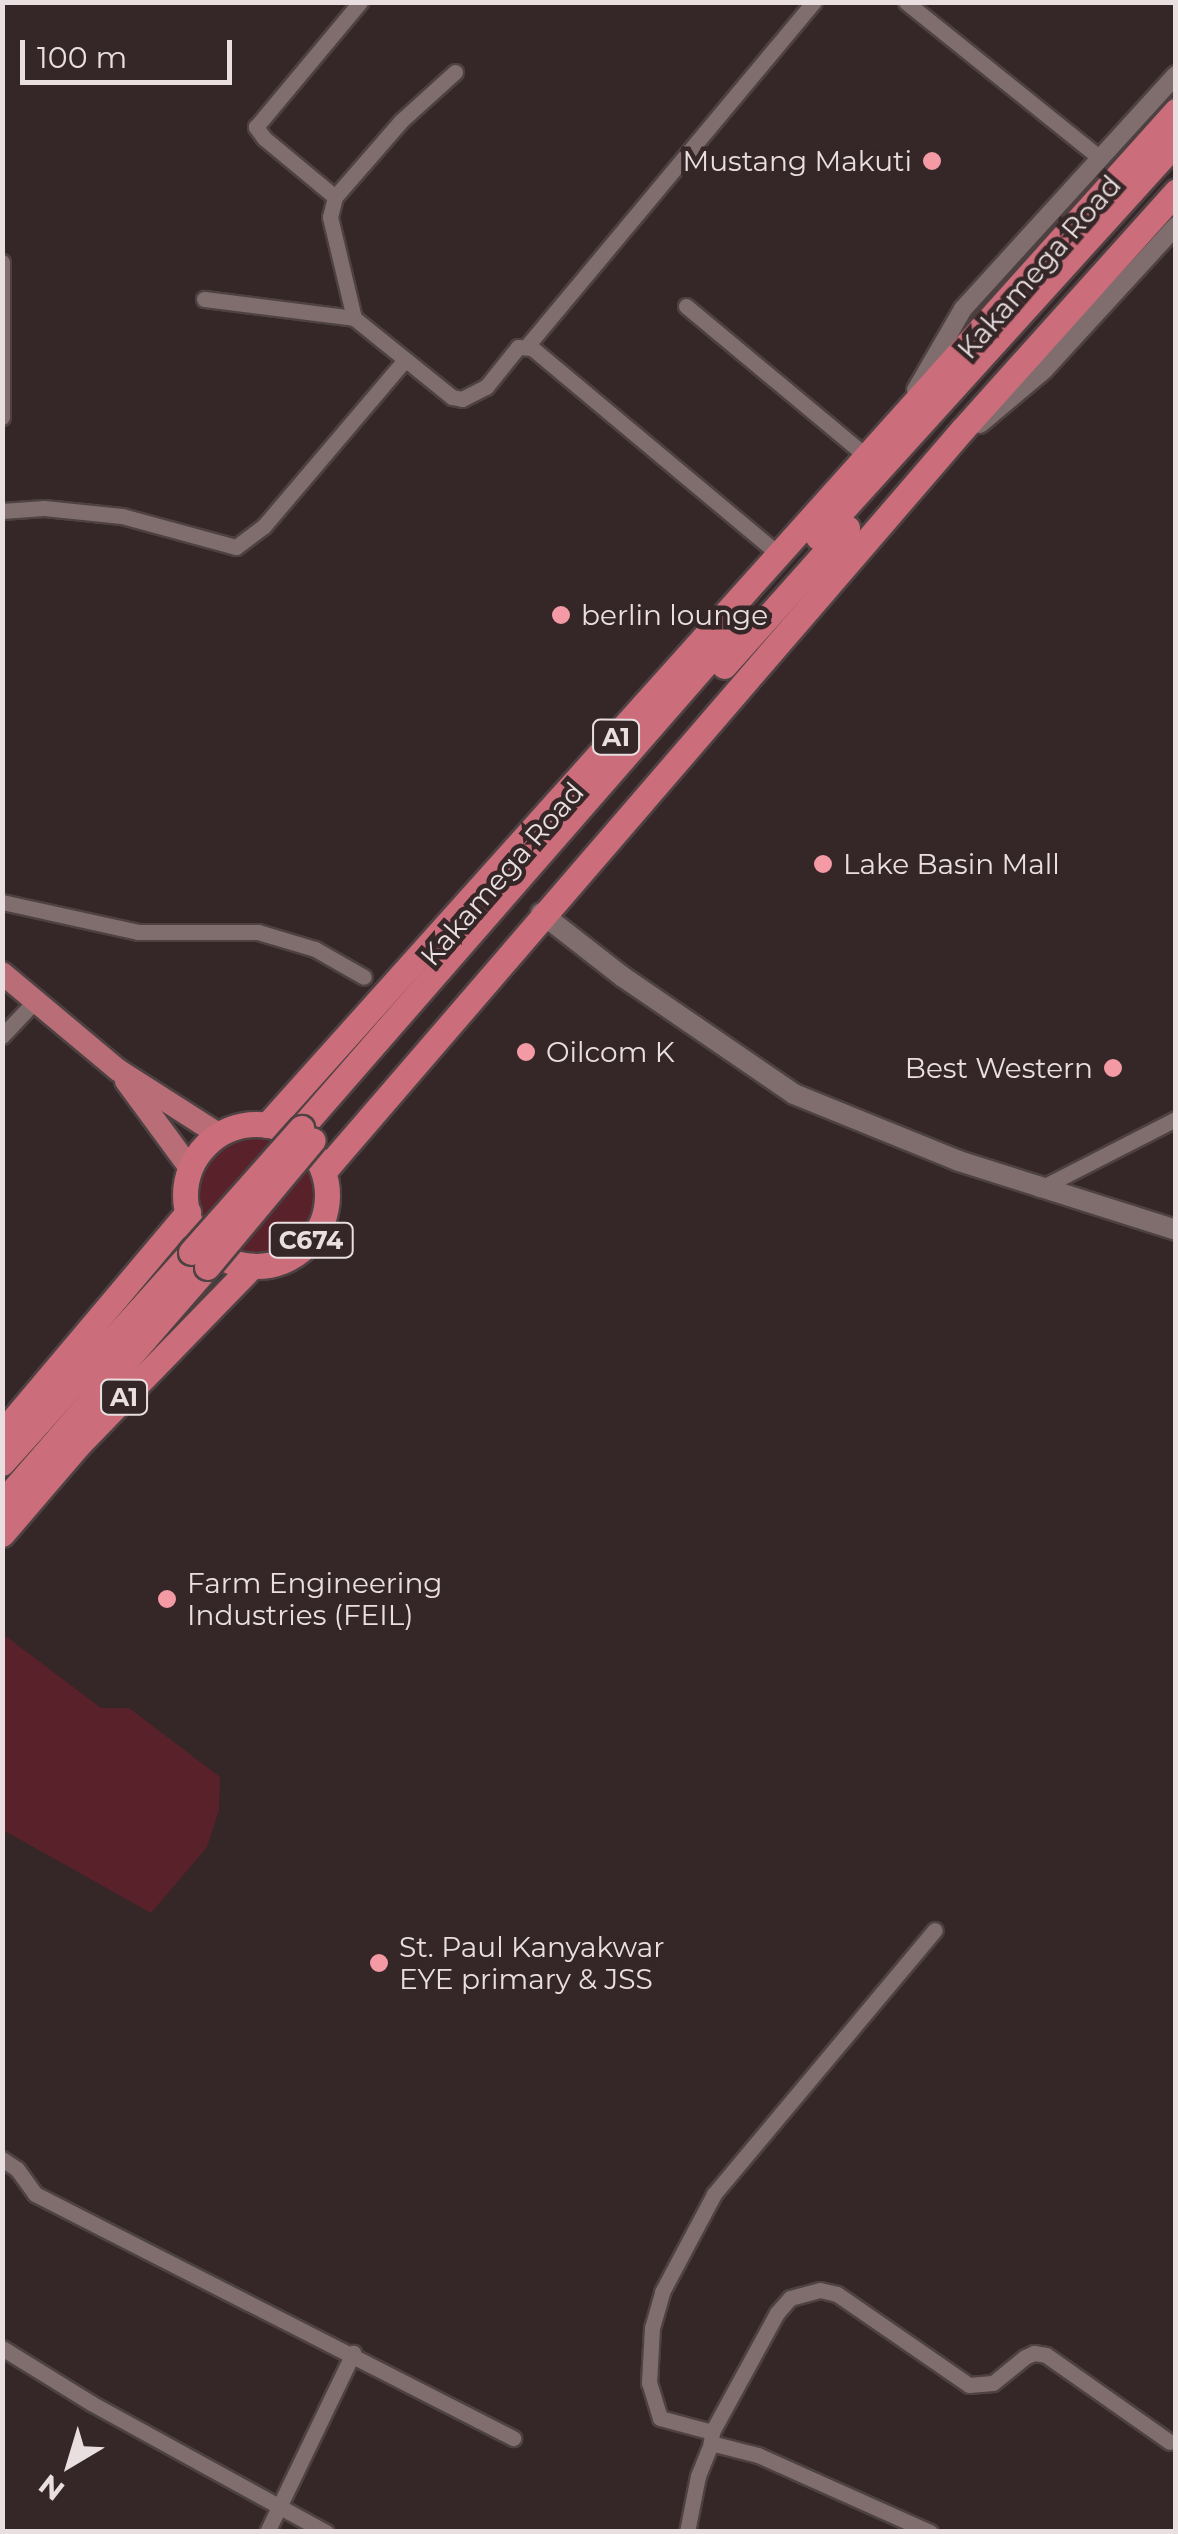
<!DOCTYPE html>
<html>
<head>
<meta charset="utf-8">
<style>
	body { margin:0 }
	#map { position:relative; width:1178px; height:2534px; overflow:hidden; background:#352627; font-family:Montserrat,sans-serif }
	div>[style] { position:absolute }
	.green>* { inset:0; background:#59212a }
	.round { border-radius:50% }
	.roads { filter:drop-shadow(2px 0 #4d4142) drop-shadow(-2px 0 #4d4142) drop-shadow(0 2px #4d4142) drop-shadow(0 -2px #4d4142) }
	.minor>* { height:15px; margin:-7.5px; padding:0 7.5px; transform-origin:7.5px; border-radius:7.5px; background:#806e6f }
	.tertiary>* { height:18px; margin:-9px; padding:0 9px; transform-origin:9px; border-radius:9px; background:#806e6f }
	.secondary>* { height:20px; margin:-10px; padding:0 10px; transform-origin:10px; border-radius:10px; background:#806e6f }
	.primary>* { height:22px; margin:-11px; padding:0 11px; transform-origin:11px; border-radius:11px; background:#b86d77 }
	.trunk>* { height:25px; margin:-12.5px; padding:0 12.5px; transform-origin:12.5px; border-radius:12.5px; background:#cb6d7a }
	.trunk>.ring { margin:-12.5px; padding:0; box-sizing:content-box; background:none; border:25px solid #cb6d7a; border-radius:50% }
	.bridges { filter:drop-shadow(2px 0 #4d4142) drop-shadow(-2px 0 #4d4142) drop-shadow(0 2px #4d4142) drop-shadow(0 -2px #4d4142) }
	.trunk-bridge>* { height:25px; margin:-12.5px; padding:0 12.5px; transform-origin:12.5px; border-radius:12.5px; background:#cb6d7a }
	.dots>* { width:28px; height:28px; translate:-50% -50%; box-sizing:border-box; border:5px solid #352627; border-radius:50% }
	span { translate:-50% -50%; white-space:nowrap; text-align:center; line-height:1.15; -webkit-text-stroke:9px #352627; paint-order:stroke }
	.shield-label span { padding:2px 8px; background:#352627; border:2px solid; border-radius:8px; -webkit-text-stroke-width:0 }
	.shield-label { font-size:25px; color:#e9dfe0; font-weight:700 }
	.poi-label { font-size:28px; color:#e9dfe0 }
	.right { translate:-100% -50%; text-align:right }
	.left { translate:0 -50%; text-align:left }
	.street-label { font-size:28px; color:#e9dfe0 }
	.frame { position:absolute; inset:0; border:5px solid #e9dfe0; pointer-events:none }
	.north { position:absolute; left:20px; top:2414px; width:100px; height:100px; -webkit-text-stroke:8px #352627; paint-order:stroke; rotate:218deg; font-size:28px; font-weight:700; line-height:40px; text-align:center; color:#e9dfe0 }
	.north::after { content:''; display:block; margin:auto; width:35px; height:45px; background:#e9dfe0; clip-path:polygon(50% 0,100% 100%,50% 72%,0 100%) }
	.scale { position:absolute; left:20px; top:40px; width:212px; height:45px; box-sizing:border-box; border:5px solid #e9dfe0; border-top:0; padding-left:12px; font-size:30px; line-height:35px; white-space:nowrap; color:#e9dfe0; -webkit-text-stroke:8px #352627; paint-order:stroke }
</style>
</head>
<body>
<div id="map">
	<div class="green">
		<i class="round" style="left:196px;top:1136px;width:118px;height:118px"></i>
		<i style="clip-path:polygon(3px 1634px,101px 1708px,129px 1708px,220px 1777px,219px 1810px,207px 1847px,151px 1913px,3px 1830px)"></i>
	</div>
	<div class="roads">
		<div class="minor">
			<i style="left:906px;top:2px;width:248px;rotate:38.8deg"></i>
			<i style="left:455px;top:72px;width:73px;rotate:137.8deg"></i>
			<i style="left:401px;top:121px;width:101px;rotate:131deg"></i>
			<i style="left:335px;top:197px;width:21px;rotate:104deg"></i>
			<i style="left:330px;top:217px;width:104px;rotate:76.6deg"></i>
			<i style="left:354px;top:318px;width:126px;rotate:38.9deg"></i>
			<i style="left:452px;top:397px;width:10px;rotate:11deg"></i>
			<i style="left:462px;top:399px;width:27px;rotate:-27deg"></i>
			<i style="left:486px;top:387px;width:51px;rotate:-51.3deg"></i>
			<i style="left:518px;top:347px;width:14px;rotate:4deg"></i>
			<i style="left:532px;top:348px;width:323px;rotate:39.9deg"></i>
			<i style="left:335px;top:197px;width:92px;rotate:-140.3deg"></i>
			<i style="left:264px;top:138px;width:14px;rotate:-126deg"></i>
			<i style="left:256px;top:127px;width:163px;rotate:-50.2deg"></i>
			<i style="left:2px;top:262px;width:155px;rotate:90deg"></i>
			<i style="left:204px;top:299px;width:151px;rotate:7.2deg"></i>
			<i style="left:686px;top:306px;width:234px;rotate:39.8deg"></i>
			<i style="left:527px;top:346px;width:448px;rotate:-50.2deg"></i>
			<i style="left:2px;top:511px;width:42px;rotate:-4.1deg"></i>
			<i style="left:44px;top:508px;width:78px;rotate:5.9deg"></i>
			<i style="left:122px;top:516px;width:118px;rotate:15.2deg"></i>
			<i style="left:236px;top:547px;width:35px;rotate:-37deg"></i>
			<i style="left:264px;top:526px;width:218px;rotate:-49.7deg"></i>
			<i style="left:2px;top:902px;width:139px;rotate:12.4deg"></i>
			<i style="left:138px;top:932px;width:120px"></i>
			<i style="left:258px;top:932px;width:59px;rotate:16.6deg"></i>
			<i style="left:315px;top:949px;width:56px;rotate:29.7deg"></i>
			<i style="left:2px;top:1036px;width:50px;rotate:-46.6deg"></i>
			<i style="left:1039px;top:1189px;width:154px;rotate:-27.1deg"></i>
			<i style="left:2px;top:2159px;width:18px;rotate:34deg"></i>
			<i style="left:17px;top:2169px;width:31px;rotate:54deg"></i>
			<i style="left:35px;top:2194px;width:537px;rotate:27.04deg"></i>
			<i style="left:2px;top:2348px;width:105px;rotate:31.7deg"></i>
			<i style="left:91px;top:2403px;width:268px;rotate:28.8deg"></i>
			<i style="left:712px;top:2432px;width:136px;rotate:-61.4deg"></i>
			<i style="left:777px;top:2313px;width:20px;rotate:-49deg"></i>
			<i style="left:790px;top:2298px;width:31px;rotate:-15deg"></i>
			<i style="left:820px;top:2290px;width:17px;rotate:13deg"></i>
			<i style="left:837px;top:2294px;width:160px;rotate:34.6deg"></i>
			<i style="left:969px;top:2385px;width:24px;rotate:-5deg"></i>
			<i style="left:993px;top:2383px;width:41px;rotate:-39.1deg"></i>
			<i style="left:1025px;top:2357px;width:10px;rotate:-24deg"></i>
			<i style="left:1034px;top:2353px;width:12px;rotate:9deg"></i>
			<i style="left:1046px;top:2355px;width:151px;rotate:35.1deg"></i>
			<i style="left:267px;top:2532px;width:199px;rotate:-64.3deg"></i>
			<i style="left:687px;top:2532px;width:57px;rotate:-78.9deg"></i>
			<i style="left:698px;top:2476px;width:35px;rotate:-68deg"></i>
			<i style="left:930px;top:2532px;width:188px;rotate:-155.9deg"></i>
			<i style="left:758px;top:2455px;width:49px;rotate:-165.7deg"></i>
			<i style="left:711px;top:2443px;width:11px;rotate:-85deg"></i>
			<i style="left:712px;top:2432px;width:54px;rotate:-164.9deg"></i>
			<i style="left:660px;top:2418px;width:37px;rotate:-107deg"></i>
			<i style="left:649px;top:2383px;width:55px;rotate:-86.9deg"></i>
			<i style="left:652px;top:2328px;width:37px;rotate:-74deg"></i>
			<i style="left:662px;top:2292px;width:111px;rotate:-62deg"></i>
			<i style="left:714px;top:2194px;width:344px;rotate:-50.1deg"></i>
		</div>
		<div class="tertiary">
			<i style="left:916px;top:390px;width:94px;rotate:-59.9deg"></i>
			<i style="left:963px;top:309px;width:316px;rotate:-47.7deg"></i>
			<i style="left:980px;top:424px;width:84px;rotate:-40.2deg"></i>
			<i style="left:1044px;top:370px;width:195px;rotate:-47.5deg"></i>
		</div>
		<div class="secondary">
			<i style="left:541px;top:913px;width:104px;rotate:38deg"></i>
			<i style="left:623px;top:977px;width:207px;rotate:34.4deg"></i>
			<i style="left:794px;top:1094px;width:178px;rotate:22.1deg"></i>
			<i style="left:959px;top:1161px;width:228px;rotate:17.6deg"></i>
		</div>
		<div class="primary">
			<i style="left:2px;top:973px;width:151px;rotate:39.9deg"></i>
			<i style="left:118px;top:1070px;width:119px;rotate:32.6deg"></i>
			<i style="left:126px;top:1081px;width:108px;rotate:53.7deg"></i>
		</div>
		<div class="trunk">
			<i style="left:818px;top:537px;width:533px;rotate:-47.81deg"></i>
			<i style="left:724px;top:666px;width:185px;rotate:-48.3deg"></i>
			<i class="ring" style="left:185px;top:1124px;width:117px;height:117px"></i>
			<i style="left:267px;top:1125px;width:1362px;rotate:-48.13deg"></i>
			<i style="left:301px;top:1128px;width:650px;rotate:-48.93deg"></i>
			<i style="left:324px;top:1171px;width:979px;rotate:-49.27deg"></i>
			<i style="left:963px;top:429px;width:319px;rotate:-48.1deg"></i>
			<i style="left:2px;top:1433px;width:289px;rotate:-49.9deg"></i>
			<i style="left:2px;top:1463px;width:283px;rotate:-48.1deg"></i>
			<i style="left:2px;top:1503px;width:313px;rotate:-49deg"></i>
			<i style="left:2px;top:1534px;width:117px;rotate:-49.5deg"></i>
			<i style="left:78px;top:1445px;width:250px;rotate:-45.8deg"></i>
		</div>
	</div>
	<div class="bridges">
		<div class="trunk-bridge">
			<i style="left:191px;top:1252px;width:166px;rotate:-48.4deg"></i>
			<i style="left:207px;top:1267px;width:165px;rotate:-50.2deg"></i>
		</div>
	</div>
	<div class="dots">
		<i style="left:932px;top:161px;background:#f49aa4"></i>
		<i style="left:561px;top:615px;background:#f49aa4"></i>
		<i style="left:823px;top:864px;background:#f49aa4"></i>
		<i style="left:526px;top:1052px;background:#f49aa4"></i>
		<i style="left:1113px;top:1068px;background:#f49aa4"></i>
		<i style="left:167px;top:1599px;background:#f49aa4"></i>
		<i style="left:379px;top:1963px;background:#f49aa4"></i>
	</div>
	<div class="shield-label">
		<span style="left:616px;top:737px">A1</span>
		<span style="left:311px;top:1240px">C674</span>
		<span style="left:124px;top:1397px">A1</span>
	</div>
	<div class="poi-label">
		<span class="right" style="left:912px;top:161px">Mustang Makuti</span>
		<span class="left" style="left:581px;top:615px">berlin lounge</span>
		<span class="left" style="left:843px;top:864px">Lake Basin Mall</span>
		<span class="left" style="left:546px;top:1052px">Oilcom K</span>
		<span class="right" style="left:1093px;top:1068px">Best Western</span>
		<span class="left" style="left:187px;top:1599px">Farm Engineering<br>Industries (FEIL)</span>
		<span class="left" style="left:399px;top:1963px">St. Paul Kanyakwar<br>EYE primary &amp; JSS</span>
	</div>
	<div class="street-label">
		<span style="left:1039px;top:267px;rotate:-49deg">Kakamega Road</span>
		<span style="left:502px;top:874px;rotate:-49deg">Kakamega Road</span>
	</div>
	<div class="frame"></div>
	<div class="north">N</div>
	<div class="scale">100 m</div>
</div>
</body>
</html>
